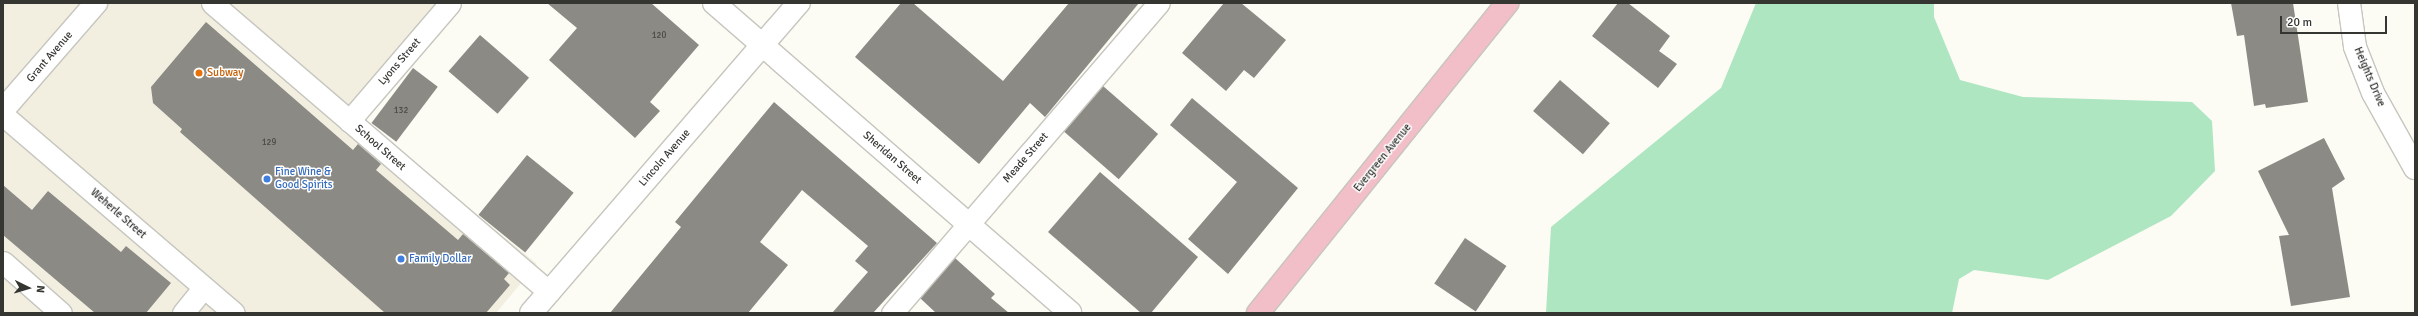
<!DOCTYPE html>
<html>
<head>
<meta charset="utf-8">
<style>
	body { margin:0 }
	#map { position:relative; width:2418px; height:316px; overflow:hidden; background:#fcfbf4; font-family:Signika,sans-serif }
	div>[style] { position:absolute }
	.built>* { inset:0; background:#f2efe1 }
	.green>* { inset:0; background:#ade6c1 }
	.building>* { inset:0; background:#8b8a84; transform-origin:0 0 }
	.roads { filter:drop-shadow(1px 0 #c6c5be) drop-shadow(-1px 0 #c6c5be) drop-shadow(0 1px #c6c5be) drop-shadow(0 -1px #c6c5be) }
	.service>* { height:21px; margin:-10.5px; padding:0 10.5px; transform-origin:10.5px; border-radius:10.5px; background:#fff }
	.minor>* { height:22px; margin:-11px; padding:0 11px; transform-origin:11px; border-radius:11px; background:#fff }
	.tertiary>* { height:22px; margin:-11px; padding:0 11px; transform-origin:11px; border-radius:11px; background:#fff }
	.primary>* { height:22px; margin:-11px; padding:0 11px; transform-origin:11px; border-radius:11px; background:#f2bec7 }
	.dots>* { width:11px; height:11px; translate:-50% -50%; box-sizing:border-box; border:2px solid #fff; border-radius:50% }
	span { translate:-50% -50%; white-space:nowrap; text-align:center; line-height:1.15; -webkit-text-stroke:3px #fff; paint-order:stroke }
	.number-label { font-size:9px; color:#4a4a46 }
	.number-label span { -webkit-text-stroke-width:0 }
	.street-label { font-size:11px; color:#353532 }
	.food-label { font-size:11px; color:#c56008 }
	.left { translate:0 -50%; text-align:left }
	.shop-label { font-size:11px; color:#366cbe }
	.frame { position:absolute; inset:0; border:4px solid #353532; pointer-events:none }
	.north { position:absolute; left:8px; top:268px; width:40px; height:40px; -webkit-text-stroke:3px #fff; paint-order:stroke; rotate:95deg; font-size:11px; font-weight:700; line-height:16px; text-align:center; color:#353532 }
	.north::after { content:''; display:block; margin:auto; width:14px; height:18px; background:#353532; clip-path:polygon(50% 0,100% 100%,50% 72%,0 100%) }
	.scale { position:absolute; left:2280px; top:16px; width:107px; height:18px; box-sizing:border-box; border:2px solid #353532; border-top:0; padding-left:5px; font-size:12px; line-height:14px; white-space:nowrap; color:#353532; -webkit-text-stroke:3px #fff; paint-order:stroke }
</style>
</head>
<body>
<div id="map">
	<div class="built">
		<i style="clip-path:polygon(3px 3px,462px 3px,361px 119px,537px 264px,496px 313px,3px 313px)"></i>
	</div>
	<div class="green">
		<i style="clip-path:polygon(1756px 3px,1934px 3px,1934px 17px,1960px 80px,2023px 97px,2192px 102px,2212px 121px,2215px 171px,2171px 216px,2048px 280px,1974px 270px,1959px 279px,1952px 313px,1546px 313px,1551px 227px,1721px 88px)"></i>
	</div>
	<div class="building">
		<i style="clip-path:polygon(547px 3px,651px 3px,699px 45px,650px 102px,660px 111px,635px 138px,549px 60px,577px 28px)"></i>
		<i style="clip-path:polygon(901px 3px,913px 3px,1003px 81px,1069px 3px,1139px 3px,1045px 117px,1030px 103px,979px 164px,855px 57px)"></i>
		<i style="clip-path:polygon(1224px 3px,1241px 3px,1286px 40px,1254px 78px,1244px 70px,1226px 91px,1182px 53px)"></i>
		<i style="clip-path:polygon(1618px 3px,1628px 3px,1670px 36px,1659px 51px,1677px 64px,1658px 88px,1592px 36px)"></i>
		<i style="clip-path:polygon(2231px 3px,2293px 3px,2308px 102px,2266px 108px,2265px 104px,2254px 106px,2244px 35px,2237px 36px)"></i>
		<i style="clip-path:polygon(206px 22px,353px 150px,358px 144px,381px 164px,376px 170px,458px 240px,463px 234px,509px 273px,504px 279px,510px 285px,486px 313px,385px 313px,180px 132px,182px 129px,153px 103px,151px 87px)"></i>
		<i style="left:480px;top:35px;width:65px;height:48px;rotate:41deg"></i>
		<i style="left:413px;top:68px;width:31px;height:69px;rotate:37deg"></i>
		<i style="left:1560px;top:80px;width:66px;height:41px;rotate:41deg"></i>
		<i style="left:1103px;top:86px;width:73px;height:60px;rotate:41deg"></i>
		<i style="clip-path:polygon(1192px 98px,1298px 188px,1228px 274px,1188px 239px,1237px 182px,1170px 125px)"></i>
		<i style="clip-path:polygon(774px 102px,937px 243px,873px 313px,832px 313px,868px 272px,855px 261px,868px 246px,802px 190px,760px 242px,788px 265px,748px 313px,610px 313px,681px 227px,675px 222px)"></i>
		<i style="clip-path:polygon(2324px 138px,2345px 179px,2332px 188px,2350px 297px,2291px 306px,2279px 236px,2289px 235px,2258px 171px)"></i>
		<i style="left:527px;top:155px;width:60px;height:77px;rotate:39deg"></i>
		<i style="clip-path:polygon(1100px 172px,1198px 257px,1151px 313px,1141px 313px,1048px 232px)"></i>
		<i style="clip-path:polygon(3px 185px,32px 210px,48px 191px,121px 252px,126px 246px,171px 283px,146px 313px,95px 313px,3px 235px)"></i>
		<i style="left:1465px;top:238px;width:50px;height:55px;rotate:34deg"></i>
		<i style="clip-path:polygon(955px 258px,995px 294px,991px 298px,1009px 313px,936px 313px,920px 298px)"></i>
	</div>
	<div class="roads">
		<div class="service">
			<i style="left:212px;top:3px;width:444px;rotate:40.6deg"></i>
			<i style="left:3px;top:115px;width:304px;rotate:40.6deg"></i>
			<i style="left:349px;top:121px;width:155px;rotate:-49.4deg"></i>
			<i style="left:3px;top:262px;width:77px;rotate:41.3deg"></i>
			<i style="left:183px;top:313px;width:33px;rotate:-51deg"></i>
			<i style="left:892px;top:313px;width:409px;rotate:-49.3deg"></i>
		</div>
		<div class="minor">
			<i style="left:714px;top:3px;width:472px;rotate:41deg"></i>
			<i style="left:2349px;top:3px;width:44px;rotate:82.2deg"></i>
			<i style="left:2355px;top:47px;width:49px;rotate:68.6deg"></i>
			<i style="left:2373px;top:93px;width:86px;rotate:60.8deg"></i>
			<i style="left:531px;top:313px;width:410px;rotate:-49.2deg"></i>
		</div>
		<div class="tertiary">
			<i style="left:3px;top:110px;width:142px;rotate:-49deg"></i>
		</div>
		<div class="primary">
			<i style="left:1258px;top:313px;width:398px;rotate:-51.2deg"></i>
		</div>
	</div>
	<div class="dots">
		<i style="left:199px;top:73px;background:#e8710a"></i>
		<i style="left:267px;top:179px;background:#3f7fe0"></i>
		<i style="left:401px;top:259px;background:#3f7fe0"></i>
	</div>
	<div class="number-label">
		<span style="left:659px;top:36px">120</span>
		<span style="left:401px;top:111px">132</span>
		<span style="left:269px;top:143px">129</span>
	</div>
	<div class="street-label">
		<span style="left:50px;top:57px;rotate:-49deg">Grant Avenue</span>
		<span style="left:400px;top:62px;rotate:-49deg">Lyons Street</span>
		<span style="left:2369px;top:77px;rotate:67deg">Heights Drive</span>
		<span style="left:380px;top:148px;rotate:41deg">School Street</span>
		<span style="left:665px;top:158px;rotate:-49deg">Lincoln Avenue</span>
		<span style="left:892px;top:158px;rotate:41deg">Sheridan Street</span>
		<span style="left:1026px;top:158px;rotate:-49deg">Meade Street</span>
		<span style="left:1383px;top:158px;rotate:-51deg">Evergreen Avenue</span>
		<span style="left:118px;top:214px;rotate:41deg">Weherle Street</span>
	</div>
	<div class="food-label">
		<span class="left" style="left:207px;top:73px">Subway</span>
	</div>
	<div class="shop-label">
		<span class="left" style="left:275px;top:179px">Fine Wine &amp;<br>Good Spirits</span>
		<span class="left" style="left:409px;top:259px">Family Dollar</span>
	</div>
	<div class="frame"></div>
	<div class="north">N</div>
	<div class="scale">20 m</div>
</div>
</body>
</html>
